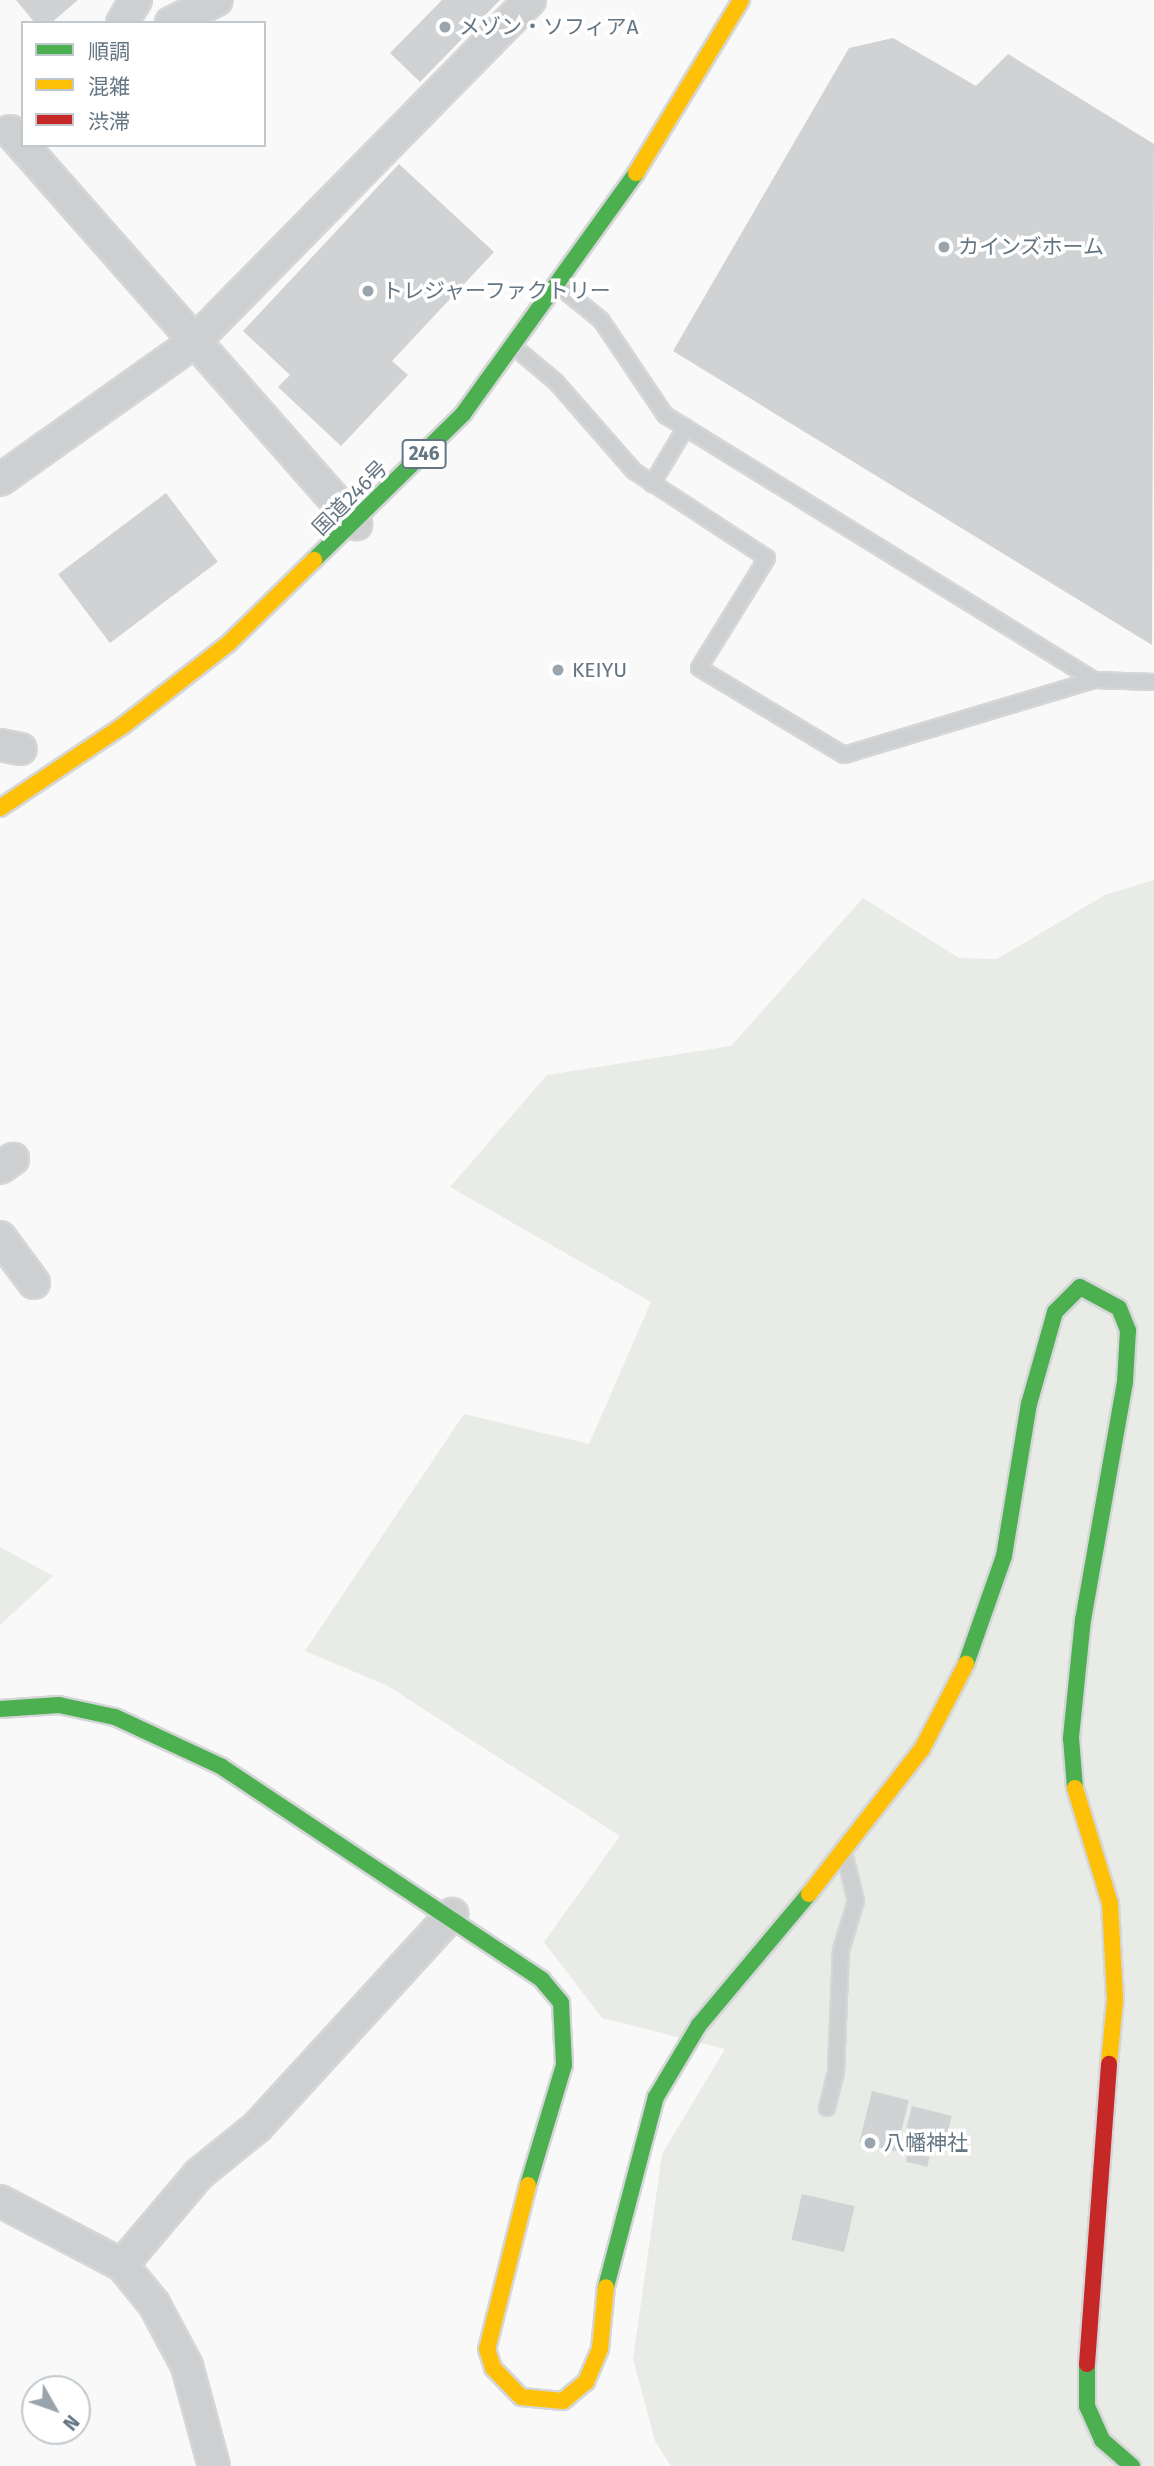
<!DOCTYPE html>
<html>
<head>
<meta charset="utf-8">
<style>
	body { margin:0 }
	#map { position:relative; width:1154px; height:2466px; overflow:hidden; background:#f9f9f9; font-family:"Fira Sans","Noto Sans JP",sans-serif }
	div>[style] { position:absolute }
	.green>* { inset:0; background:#e8ebe6 }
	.building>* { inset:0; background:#d0d2d3; transform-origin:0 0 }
	.roads { filter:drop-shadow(2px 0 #d5d6d7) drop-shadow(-2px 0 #d5d6d7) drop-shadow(0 2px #d5d6d7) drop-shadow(0 -2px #d5d6d7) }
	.lane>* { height:14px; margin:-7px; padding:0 7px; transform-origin:7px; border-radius:7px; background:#cecfd0 }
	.street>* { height:30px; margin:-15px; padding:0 15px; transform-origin:15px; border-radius:15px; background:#cecfd0 }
	.fast>* { height:16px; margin:-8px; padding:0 8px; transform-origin:8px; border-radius:8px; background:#4caf50 }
	.slow>* { height:16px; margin:-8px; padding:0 8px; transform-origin:8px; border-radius:8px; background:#ffc107 }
	.jam>* { height:16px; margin:-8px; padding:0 8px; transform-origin:8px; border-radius:8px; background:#c62828 }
	.dots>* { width:19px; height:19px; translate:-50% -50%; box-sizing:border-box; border:4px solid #fff; border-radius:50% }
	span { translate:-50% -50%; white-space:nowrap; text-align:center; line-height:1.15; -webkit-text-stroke:7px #fff; paint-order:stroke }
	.shield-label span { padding:2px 5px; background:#fff; border:2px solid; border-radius:5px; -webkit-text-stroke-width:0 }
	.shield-label { font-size:19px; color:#657683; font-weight:700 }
	.poi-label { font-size:21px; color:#657683 }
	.left { translate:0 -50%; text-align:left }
	.street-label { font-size:21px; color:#657683 }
	.legend { position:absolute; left:21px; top:21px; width:245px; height:126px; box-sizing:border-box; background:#fff; border:2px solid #c1c8cd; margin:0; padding:9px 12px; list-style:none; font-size:21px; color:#657683 }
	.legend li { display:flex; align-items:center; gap:14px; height:35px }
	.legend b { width:35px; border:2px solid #c1c8cd }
	.north { position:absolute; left:21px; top:2375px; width:70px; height:70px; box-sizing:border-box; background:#fff; border:2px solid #c1c8cd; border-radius:50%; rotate:130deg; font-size:19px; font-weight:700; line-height:28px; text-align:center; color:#657683 }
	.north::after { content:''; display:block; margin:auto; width:24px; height:32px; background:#99a4ac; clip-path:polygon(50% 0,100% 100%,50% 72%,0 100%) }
</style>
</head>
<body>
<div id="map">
	<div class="green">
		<i style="clip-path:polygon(1154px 880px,1154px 2466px,671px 2466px,655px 2441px,633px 2359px,662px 2154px,725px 2049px,602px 2018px,544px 1942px,620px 1836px,388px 1686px,305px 1651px,464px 1414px,589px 1444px,651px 1302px,450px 1187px,547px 1075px,731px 1046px,863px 898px,959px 958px,997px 959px,1105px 895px)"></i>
		<i style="clip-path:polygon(0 1547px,53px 1576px,0 1625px)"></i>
	</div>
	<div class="building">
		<i style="clip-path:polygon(16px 0,78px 0,51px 23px,35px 23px)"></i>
		<i style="clip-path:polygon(442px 0,500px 0,420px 82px,390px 53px)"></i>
		<i style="clip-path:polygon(893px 38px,976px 86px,1008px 54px,1154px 144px,1152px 645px,673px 351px,849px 48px)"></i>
		<i style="clip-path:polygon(399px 164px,494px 252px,392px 361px,408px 375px,341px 446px,278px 387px,290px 375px,243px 331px)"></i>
		<i style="left:166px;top:493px;width:86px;height:135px;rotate:53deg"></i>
		<i style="left:872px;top:2091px;width:38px;height:53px;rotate:14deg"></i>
		<i style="left:912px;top:2106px;width:41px;height:36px;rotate:14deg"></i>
		<i style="left:908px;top:2152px;width:22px;height:10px;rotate:13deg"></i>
		<i style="left:802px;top:2194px;width:54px;height:47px;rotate:13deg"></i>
	</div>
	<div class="roads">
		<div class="lane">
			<i style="left:559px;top:286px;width:54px;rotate:39deg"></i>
			<i style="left:601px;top:320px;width:115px;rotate:56deg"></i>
			<i style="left:665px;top:415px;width:504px;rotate:31.7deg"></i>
			<i style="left:513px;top:346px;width:56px;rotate:39.9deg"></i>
			<i style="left:556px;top:382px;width:118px;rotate:48.8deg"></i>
			<i style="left:634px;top:471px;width:159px;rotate:33.2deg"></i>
			<i style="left:767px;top:558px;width:129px;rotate:121.7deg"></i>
			<i style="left:699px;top:668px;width:169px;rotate:31deg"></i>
			<i style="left:844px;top:755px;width:261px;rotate:-16.7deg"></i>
			<i style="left:1094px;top:680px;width:60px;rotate:1.9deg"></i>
			<i style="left:652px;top:484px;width:66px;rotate:-59.2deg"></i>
			<i style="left:827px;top:2108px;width:37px;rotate:-76deg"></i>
			<i style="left:836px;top:2072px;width:122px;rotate:-87.7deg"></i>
			<i style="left:841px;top:1950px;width:51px;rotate:-73deg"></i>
			<i style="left:856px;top:1901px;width:46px;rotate:-103.7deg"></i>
		</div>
		<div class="street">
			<i style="left:122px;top:23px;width:27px;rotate:-59deg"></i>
			<i style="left:171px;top:23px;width:51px;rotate:-26.6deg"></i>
			<i style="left:10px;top:131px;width:524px;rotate:48.64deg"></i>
			<i style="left:0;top:480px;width:237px;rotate:-35.4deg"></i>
			<i style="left:193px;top:343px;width:481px;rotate:-45.5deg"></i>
			<i style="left:0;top:745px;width:21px;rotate:11deg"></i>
			<i style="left:0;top:1168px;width:16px;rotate:-35deg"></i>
			<i style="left:0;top:1237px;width:57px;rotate:53.5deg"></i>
			<i style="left:0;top:2201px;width:138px;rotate:27.7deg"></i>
			<i style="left:122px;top:2265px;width:50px;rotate:50.6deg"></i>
			<i style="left:154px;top:2304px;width:70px;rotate:62deg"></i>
			<i style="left:187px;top:2366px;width:104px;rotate:74.9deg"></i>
			<i style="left:122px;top:2265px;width:119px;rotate:-49.8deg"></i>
			<i style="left:199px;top:2174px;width:75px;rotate:-39deg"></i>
			<i style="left:257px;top:2127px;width:289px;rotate:-47.5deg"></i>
		</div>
		<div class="fast">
			<i style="left:314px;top:560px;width:209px;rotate:-44.4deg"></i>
			<i style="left:463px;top:414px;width:297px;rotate:-54.3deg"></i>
			<i style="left:966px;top:1664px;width:114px;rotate:-70.6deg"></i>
			<i style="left:1004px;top:1556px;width:154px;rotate:-80.7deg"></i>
			<i style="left:1029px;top:1404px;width:96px;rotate:-74.2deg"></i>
			<i style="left:1055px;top:1312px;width:35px;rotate:-45deg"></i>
			<i style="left:1080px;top:1287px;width:44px;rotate:28.3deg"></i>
			<i style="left:1119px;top:1308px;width:24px;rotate:68deg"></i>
			<i style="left:1128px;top:1330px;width:52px;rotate:93.3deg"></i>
			<i style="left:1125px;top:1382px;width:241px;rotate:100deg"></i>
			<i style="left:1083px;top:1619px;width:120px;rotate:95.8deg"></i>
			<i style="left:1071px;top:1738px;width:50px;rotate:85.4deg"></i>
			<i style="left:0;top:1709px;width:59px;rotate:-3.9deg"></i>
			<i style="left:59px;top:1705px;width:57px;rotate:12.1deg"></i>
			<i style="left:115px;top:1717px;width:118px;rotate:25deg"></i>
			<i style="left:222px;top:1767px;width:384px;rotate:33.6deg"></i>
			<i style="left:542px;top:1980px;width:30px;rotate:50deg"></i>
			<i style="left:561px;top:2003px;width:62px;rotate:87.2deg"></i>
			<i style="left:564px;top:2065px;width:125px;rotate:106.7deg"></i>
			<i style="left:606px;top:2287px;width:196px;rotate:-75.3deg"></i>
			<i style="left:656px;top:2097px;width:84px;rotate:-59.2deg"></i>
			<i style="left:699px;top:2025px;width:171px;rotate:-50deg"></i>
			<i style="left:1087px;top:2364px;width:42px;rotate:90deg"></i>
			<i style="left:1087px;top:2406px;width:37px;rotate:66deg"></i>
			<i style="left:1102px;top:2440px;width:40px;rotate:41deg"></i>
		</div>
		<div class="slow">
			<i style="left:636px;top:173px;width:202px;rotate:-58.7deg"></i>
			<i style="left:0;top:808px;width:149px;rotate:-33.8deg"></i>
			<i style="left:124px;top:725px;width:133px;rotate:-38deg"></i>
			<i style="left:229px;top:643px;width:119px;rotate:-44.3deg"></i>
			<i style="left:1075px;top:1788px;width:120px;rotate:73.1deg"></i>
			<i style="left:1110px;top:1903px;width:97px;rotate:87deg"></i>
			<i style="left:1115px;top:2000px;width:64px;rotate:95.4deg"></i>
			<i style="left:809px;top:1894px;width:184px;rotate:-52.1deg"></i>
			<i style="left:922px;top:1749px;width:96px;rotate:-62.6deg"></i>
			<i style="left:528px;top:2185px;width:169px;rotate:104deg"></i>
			<i style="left:487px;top:2349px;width:20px;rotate:72deg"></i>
			<i style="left:493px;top:2368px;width:40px;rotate:46deg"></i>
			<i style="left:521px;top:2397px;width:42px;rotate:5.4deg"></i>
			<i style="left:563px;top:2401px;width:30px;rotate:-40deg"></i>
			<i style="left:586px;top:2382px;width:36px;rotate:-67deg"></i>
			<i style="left:600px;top:2349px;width:62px;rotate:-84.5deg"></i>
		</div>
		<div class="jam">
			<i style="left:1087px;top:2364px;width:301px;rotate:-85.8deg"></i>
		</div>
	</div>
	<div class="dots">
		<i style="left:445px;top:27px;background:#99a4ac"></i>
		<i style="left:944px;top:247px;background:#99a4ac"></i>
		<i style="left:368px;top:291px;background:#99a4ac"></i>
		<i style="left:558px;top:670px;background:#99a4ac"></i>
		<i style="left:870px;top:2143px;background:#99a4ac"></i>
	</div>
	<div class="shield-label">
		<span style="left:424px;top:454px">246</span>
	</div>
	<div class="poi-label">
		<span class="left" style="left:459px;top:27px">メゾン・ソフィアA</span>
		<span class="left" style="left:958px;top:247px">カインズホーム</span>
		<span class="left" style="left:382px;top:291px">トレジャーファクトリー</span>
		<span class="left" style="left:572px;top:670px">KEIYU</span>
		<span class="left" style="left:884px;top:2143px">八幡神社</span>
	</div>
	<div class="street-label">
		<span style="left:350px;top:498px;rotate:-45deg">国道246号</span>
	</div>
	<ul class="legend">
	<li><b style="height:9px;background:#4caf50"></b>順調</li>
	<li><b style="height:9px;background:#ffc107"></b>混雑</li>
	<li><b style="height:9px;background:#c62828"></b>渋滞</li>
	</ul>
	<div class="north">N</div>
</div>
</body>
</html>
